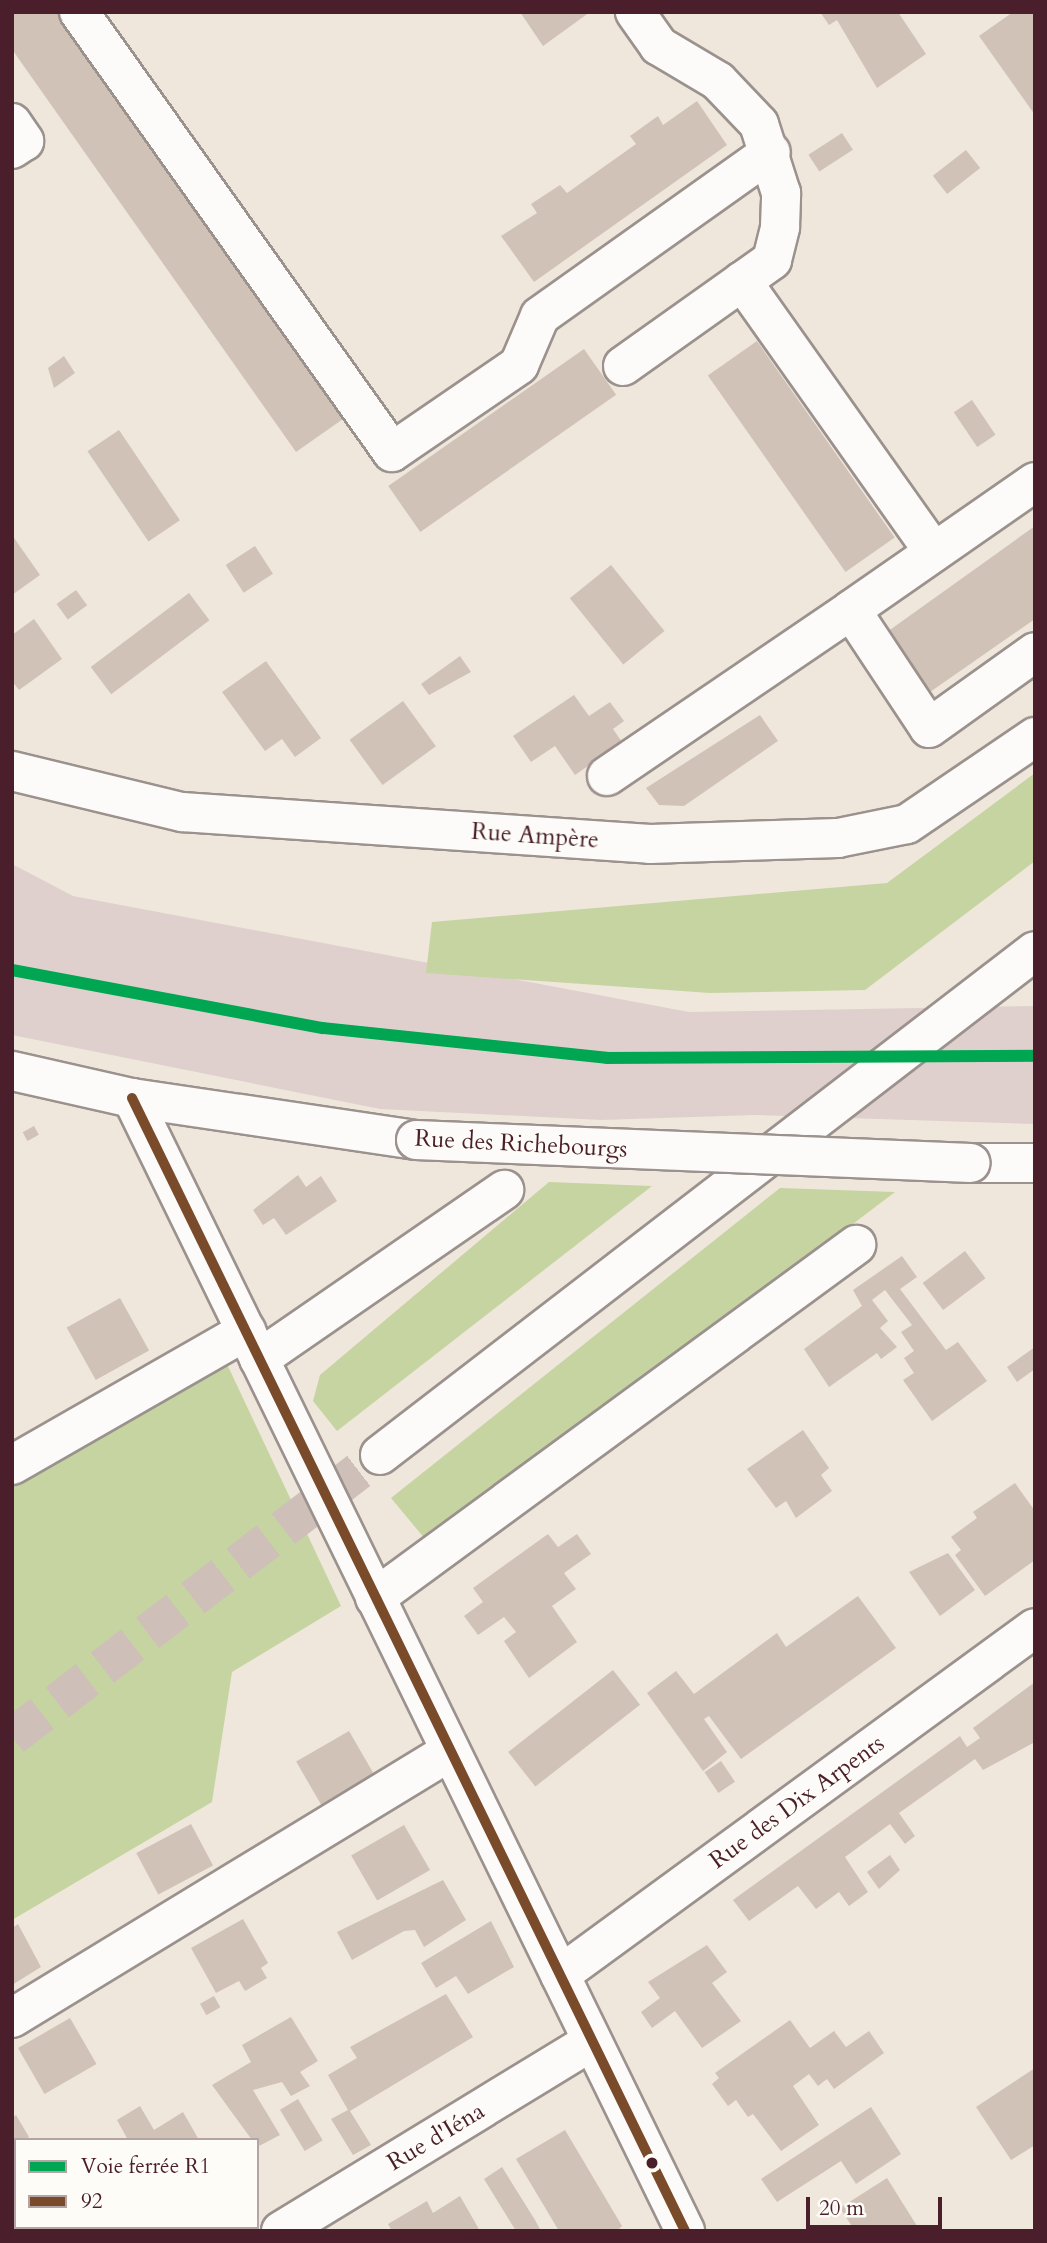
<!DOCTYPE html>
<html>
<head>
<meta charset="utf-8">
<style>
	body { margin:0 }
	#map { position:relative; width:1047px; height:2243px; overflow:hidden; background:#efe7dc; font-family:Cardo,serif }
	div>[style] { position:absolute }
	.industrial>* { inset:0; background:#dfd0ce }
	.green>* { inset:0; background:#c5d4a0 }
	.building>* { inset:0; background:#d1c2b7; transform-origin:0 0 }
	.major-tunnel>* { height:38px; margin-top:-19px; transform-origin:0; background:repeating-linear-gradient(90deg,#cebfb9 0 38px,transparent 0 57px) }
	.roads { filter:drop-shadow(2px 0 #9b918d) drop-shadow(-2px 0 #9b918d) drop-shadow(0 2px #9b918d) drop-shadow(0 -2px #9b918d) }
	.minor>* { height:38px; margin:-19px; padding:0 19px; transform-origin:19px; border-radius:19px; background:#fdfbfa }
	.major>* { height:38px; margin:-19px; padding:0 19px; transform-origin:19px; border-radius:19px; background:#fdfbfa }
	.bridges { filter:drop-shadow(2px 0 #9b918d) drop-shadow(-2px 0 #9b918d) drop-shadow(0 2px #9b918d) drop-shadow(0 -2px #9b918d) }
	.minor-bridge>* { height:38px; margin:-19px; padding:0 19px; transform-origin:19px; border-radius:19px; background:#fdfbfa }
	.bus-1>* { height:10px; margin:-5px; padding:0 5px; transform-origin:5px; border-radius:5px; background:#7a4b2a }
	.rail-1>* { height:12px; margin:-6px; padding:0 6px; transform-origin:6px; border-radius:6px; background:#00a651 }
	.dots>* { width:19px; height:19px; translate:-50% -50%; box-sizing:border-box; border:4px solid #fdfcf7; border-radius:50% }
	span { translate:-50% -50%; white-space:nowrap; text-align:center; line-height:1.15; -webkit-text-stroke:5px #fdfcf7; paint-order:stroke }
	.street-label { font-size:24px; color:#4a1f2b }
	.frame { position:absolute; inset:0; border:14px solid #4a1f2b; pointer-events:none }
	.legend { position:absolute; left:14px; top:2138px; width:245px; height:91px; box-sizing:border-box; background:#fdfcf7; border:2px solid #b5a4a5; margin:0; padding:9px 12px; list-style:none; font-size:21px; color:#4a1f2b }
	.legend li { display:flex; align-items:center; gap:14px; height:35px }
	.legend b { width:35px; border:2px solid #b5a4a5 }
	.scale { position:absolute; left:806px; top:2197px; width:136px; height:32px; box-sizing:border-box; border:4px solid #4a1f2b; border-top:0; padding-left:9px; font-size:21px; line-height:24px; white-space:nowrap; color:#4a1f2b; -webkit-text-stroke:5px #fdfcf7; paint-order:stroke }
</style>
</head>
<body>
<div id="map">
	<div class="industrial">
		<i style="clip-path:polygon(12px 864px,73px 896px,689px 1012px,1035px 1006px,1035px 1124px,755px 1115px,601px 1120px,380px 1109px,12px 1035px)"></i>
	</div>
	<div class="green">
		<i style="clip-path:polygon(1035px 773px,1035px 861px,865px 990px,710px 993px,426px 973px,432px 922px,887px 883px)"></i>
		<i style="clip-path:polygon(549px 1182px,652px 1186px,337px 1431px,313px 1401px,320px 1375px)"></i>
		<i style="clip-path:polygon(780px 1188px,895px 1192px,430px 1545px,391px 1498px)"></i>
		<i style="clip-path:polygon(226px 1362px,341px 1606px,232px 1672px,212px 1802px,12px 1920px,12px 1480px)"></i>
	</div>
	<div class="building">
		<i style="clip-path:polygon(12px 12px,60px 12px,316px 371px,343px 419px,296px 452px,23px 65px,12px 49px)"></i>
		<i style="clip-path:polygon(520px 12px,590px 12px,543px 46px)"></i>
		<i style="clip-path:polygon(820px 12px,898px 12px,926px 54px,877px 88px,837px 20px,829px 25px)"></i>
		<i style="clip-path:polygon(1013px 12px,1035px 12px,1035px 115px,979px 36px)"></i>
		<i style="clip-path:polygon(697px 101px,727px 145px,534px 282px,501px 236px,537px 213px,531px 204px,560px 185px,567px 193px,636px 144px,630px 136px,658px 116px,663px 125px)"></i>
		<i style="left:842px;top:133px;width:20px;height:40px;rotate:57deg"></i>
		<i style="left:966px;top:150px;width:23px;height:42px;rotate:52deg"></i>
		<i style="left:757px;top:341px;width:240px;height:60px;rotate:55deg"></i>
		<i style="left:584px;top:349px;width:56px;height:239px;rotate:55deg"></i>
		<i style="clip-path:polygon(64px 356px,75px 373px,54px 388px,48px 368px)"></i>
		<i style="left:972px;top:400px;width:42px;height:22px;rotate:56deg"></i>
		<i style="left:119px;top:430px;width:109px;height:38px;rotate:56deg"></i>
		<i style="clip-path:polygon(1035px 526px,1035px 619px,930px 692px,887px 632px)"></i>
		<i style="clip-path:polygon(12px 535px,40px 575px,12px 595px)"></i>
		<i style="left:255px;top:546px;width:33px;height:35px;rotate:57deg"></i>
		<i style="left:611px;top:565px;width:85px;height:53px;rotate:51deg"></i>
		<i style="left:76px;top:590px;width:19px;height:24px;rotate:54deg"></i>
		<i style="left:189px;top:593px;width:34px;height:123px;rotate:53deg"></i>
		<i style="clip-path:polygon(34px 619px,62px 659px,19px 690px,12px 681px,12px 635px)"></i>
		<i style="clip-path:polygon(460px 656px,471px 672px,429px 695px,421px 684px)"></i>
		<i style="clip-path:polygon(266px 661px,321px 738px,295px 757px,282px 739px,265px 751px,222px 692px)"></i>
		<i style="clip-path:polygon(574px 695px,589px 716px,610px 702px,624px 721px,613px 729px,622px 742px,575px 775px,555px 746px,531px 762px,513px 736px)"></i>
		<i style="left:403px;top:701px;width:56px;height:66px;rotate:54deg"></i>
		<i style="clip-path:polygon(760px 715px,778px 741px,684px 806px,659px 805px,646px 788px)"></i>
		<i style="left:34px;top:1126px;width:10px;height:13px;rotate:61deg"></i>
		<i style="clip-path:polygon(298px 1175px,306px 1187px,321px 1176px,337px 1201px,286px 1235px,274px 1218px,263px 1225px,253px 1210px)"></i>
		<i style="left:965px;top:1251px;width:34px;height:53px;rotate:53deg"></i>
		<i style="clip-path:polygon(902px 1256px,917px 1277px,900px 1289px,946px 1350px,958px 1342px,987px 1381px,932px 1421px,903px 1380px,914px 1373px,904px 1358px,914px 1351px,901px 1332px,912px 1325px,885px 1290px,872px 1300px,888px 1321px,880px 1328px,897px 1347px,881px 1359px,877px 1353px,829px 1387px,804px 1349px,862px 1306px,853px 1290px)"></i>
		<i style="left:120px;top:1298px;width:60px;height:61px;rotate:61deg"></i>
		<i style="clip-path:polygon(1035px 1347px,1035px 1369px,1017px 1382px,1007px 1367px)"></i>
		<i style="clip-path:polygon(803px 1430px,829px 1468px,821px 1475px,832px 1491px,796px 1518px,786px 1501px,776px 1508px,747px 1469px)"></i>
		<i style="clip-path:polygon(1015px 1483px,1035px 1511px,1035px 1560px,985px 1596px,955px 1555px,961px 1550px,951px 1537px,977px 1518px,973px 1512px)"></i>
		<i style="clip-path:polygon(548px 1534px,558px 1547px,577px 1534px,591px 1554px,564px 1573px,576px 1589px,552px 1606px,577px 1642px,529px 1678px,504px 1641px,516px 1632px,504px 1617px,478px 1635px,464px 1616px,483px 1602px,473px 1588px)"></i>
		<i style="clip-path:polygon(948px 1553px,975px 1590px,940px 1616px,909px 1572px)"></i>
		<i style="clip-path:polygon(858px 1596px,896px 1648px,741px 1759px,709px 1716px,704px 1719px,727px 1752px,703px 1771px,647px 1693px,676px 1671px,694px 1694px,777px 1633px,786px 1647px)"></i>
		<i style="left:613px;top:1670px;width:44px;height:133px;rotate:52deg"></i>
		<i style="clip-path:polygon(1035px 1682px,1035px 1742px,983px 1770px,975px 1759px,899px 1813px,915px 1836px,905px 1844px,890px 1824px,845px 1857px,868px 1892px,849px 1906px,839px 1892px,816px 1909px,798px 1886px,749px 1921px,733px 1900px,960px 1736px,967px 1747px,980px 1738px,973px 1728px)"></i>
		<i style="left:349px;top:1731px;width:50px;height:61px;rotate:60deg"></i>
		<i style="left:721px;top:1761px;width:25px;height:20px;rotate:56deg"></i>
		<i style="left:191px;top:1824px;width:47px;height:62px;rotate:62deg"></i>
		<i style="left:404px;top:1825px;width:52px;height:61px;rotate:60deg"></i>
		<i style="clip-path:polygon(890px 1855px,900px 1870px,879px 1889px,867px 1872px)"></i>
		<i style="clip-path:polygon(443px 1880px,466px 1920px,424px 1947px,415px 1930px,404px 1931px,352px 1960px,337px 1932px)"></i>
		<i style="clip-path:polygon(243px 1919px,268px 1963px,261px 1968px,267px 1978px,245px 1991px,239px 1981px,216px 1993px,191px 1948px)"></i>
		<i style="clip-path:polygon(491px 1921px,514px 1967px,468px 1994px,456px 1976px,436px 1988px,421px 1963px)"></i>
		<i style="clip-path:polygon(18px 1924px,41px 1967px,12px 1985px,12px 1928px)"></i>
		<i style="clip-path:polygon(707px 1945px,727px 1972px,712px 1983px,741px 2021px,702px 2048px,675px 2011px,652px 2028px,641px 2012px,660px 1998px,648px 1982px)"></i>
		<i style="clip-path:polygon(446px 1994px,473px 2037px,350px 2111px,371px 2145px,353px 2155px,331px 2119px,348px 2110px,328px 2075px,357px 2058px,350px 2047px)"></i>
		<i style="left:214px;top:1996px;width:13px;height:16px;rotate:61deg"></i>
		<i style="clip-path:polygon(291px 2017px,318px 2061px,300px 2072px,310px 2086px,291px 2096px,282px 2082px,253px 2090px,280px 2135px,257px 2147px,212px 2085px,251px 2062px,242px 2045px)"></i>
		<i style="left:70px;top:2018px;width:53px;height:60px;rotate:60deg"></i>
		<i style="clip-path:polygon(790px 2020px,810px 2048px,834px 2031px,846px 2047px,869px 2031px,884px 2053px,834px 2089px,827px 2079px,818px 2086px,809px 2074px,793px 2086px,819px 2125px,781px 2151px,753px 2114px,748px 2117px,736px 2100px,728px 2106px,712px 2084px,719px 2078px,715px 2073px)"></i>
		<i style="clip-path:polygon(1035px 2068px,1035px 2145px,1011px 2160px,976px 2107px)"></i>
		<i style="left:298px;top:2099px;width:48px;height:21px;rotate:59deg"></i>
		<i style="clip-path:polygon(140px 2106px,154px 2130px,183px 2112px,199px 2140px,128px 2140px,117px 2120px)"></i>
		<i style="clip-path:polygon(871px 2107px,901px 2154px,856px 2184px,841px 2161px,777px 2202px,761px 2179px)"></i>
		<i style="clip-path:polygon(16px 2115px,29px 2137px,12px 2147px,12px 2118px)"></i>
		<i style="clip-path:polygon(565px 2130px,622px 2226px,617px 2231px,559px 2231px,516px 2159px)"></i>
		<i style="clip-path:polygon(502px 2167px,535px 2220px,541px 2231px,516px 2231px,484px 2179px)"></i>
		<i style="clip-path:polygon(887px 2178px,917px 2226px,855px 2231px,840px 2208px)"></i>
		<i style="clip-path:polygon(460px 2196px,480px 2231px,392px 2231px,388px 2224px,427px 2201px,433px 2213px)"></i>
		<i style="clip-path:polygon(16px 2223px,16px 2227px,95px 2231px,12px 2231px)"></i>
	</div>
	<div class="major-tunnel">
		<i style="left:12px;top:1737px;width:464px;rotate:-37.5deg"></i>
	</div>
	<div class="roads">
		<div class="minor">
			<i style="left:79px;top:12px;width:540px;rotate:54.57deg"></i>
			<i style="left:392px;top:452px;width:154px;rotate:-34.4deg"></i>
			<i style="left:519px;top:365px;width:53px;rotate:-66.8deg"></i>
			<i style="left:540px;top:316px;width:283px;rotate:-35.4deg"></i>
			<i style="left:12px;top:123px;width:22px;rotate:56deg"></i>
			<i style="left:24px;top:141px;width:14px;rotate:146deg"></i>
			<i style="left:742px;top:281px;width:332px;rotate:54.7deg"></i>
			<i style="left:623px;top:366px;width:183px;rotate:-35.4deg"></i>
			<i style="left:772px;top:260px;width:34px;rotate:-76deg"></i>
			<i style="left:780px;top:227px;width:34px;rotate:-88deg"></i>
			<i style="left:781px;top:193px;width:72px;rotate:-107.7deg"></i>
			<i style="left:759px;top:124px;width:59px;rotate:-133.6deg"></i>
			<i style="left:718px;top:81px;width:69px;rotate:-149.3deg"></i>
			<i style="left:659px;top:46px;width:42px;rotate:-125.2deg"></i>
			<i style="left:1035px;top:482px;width:224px;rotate:145.2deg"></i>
			<i style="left:851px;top:610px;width:141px;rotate:56.5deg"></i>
			<i style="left:929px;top:728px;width:130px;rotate:-35.6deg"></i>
			<i style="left:12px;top:771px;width:175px;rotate:13.6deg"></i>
			<i style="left:182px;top:812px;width:469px;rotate:3.9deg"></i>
			<i style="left:650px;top:844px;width:188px;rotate:-1.8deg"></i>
			<i style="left:838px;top:838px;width:70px;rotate:-11.5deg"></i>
			<i style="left:907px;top:824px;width:155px;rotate:-34.2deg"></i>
			<i style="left:607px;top:776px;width:295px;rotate:-34.2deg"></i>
			<i style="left:12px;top:1071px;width:123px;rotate:12.7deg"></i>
			<i style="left:132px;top:1098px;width:287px;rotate:8.4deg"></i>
			<i style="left:132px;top:1098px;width:1261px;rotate:63.98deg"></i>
			<i style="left:971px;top:1163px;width:64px"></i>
			<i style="left:259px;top:1359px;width:298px;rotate:-34.6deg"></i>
			<i style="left:12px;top:1465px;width:270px;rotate:-29.8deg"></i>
			<i style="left:375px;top:1598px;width:597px;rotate:-36.27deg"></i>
			<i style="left:560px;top:1975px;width:588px;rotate:-36.15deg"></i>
			<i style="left:12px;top:2018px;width:512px;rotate:-31.33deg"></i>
			<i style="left:281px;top:2231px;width:363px;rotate:-31.4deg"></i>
		</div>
		<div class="major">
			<i style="left:380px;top:1455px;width:826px;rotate:-37.58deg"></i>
		</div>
	</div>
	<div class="bridges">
		<div class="minor-bridge">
			<i style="left:416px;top:1140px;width:555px;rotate:2.37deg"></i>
		</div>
	</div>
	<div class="bus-1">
		<i style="left:132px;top:1098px;width:1261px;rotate:63.98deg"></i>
	</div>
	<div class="rail-1">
		<i style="left:12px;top:970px;width:316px;rotate:10.6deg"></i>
		<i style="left:323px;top:1028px;width:286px;rotate:6deg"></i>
		<i style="left:607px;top:1058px;width:428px;rotate:-0.3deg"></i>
	</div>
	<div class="dots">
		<i style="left:652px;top:2163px;background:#4a1f2b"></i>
	</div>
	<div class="street-label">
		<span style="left:535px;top:836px;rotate:4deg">Rue Ampère</span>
		<span style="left:521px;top:1144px;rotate:3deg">Rue des Richebourgs</span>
		<span style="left:797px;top:1802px;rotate:-36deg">Rue des Dix Arpents</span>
		<span style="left:436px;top:2137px;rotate:-31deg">Rue d'Iéna</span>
	</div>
	<div class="frame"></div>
	<ul class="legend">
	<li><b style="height:9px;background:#00a651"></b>Voie ferrée R1</li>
	<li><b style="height:9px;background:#7a4b2a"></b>92</li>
	</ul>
	<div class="scale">20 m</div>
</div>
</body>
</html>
